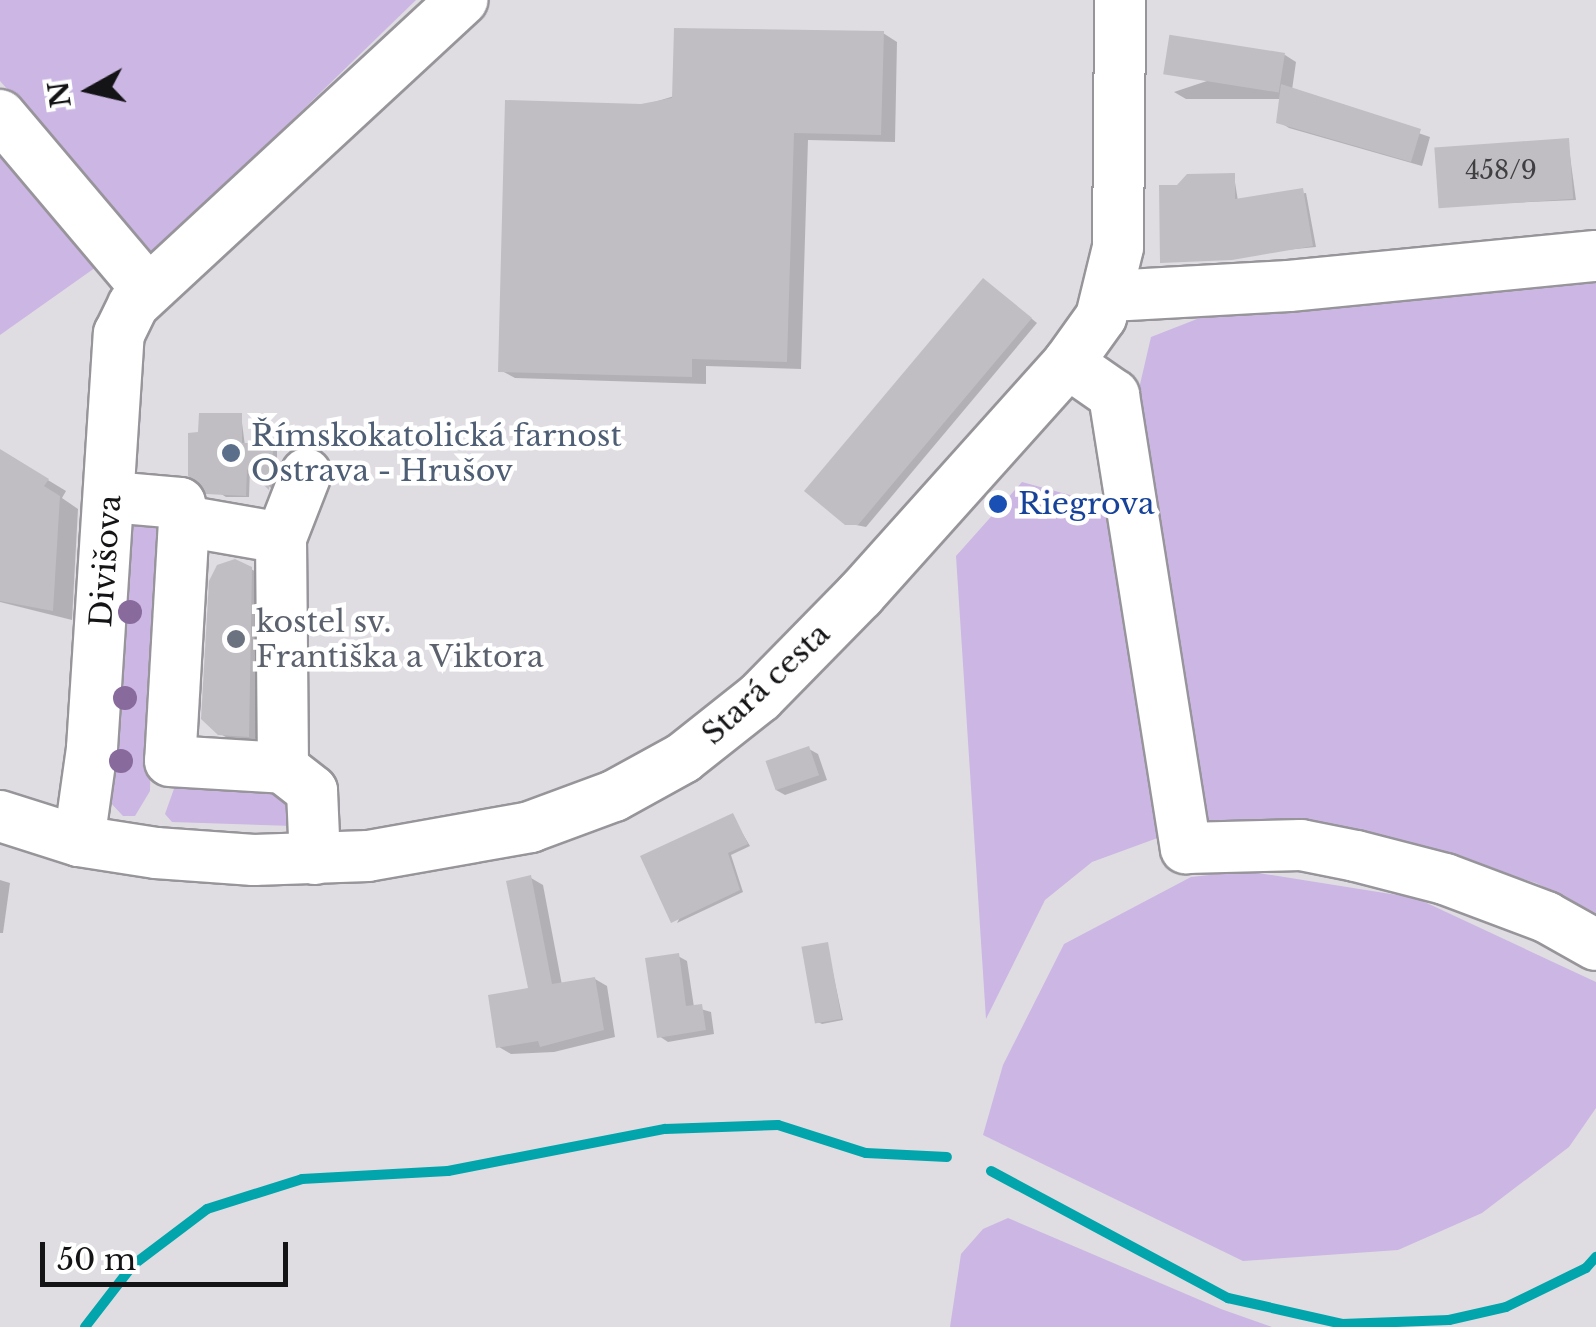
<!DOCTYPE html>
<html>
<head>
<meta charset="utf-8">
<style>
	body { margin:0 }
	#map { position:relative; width:1596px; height:1327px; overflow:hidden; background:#dfdde2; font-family:"Libre Baskerville",serif }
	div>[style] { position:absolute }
	.green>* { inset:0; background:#cbb6e4 }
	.shadow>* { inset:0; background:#0003 }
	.stream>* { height:10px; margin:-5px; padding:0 5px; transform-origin:5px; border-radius:5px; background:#02a5ac }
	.building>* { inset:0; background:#c0bec3; transform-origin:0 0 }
	.roads { filter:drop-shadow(2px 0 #97959a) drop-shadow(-2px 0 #97959a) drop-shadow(0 2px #97959a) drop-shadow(0 -2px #97959a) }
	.minor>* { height:50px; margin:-25px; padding:0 25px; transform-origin:25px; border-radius:25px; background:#fff }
	.trees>* { width:24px; height:24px; margin:-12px; border-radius:50%; background:#886a9d }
	.dots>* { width:28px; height:28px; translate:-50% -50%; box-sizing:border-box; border:5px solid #fff; border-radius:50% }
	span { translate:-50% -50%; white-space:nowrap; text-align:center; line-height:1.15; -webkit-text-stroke:9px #fff; paint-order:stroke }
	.number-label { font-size:25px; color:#3f3e40 }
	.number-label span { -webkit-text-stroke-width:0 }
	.service-label { font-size:30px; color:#4e5e75 }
	.left { translate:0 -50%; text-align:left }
	.transit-label { font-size:30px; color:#164399 }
	.street-label { font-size:30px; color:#141315 }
	.worship-label { font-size:30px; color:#5b616d }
	.north { position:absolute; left:40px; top:40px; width:100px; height:100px; -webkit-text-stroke:8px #fff; paint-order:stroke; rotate:262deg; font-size:28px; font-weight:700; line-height:40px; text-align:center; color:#141315 }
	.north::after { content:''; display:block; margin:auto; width:35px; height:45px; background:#141315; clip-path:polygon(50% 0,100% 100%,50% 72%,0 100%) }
	.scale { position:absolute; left:40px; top:1242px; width:248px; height:45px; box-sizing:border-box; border:5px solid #141315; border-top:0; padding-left:12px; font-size:30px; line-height:35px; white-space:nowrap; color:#141315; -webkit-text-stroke:8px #fff; paint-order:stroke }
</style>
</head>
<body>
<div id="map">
	<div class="green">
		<i style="clip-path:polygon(0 0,416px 0,154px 254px,0 81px)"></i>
		<i style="clip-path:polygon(0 148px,99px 265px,0 335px)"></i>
		<i style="clip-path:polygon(1596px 276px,1596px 913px,1536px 883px,1417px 847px,1204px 831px,1138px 393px,1151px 337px,1215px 312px)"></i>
		<i style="clip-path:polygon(1022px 482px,1121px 509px,1163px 836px,1092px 862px,1045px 900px,986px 1019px,956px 556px)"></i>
		<i style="clip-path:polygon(122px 510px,157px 511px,150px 791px,135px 816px,123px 816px,109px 801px)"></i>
		<i style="clip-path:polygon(175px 786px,294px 793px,293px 826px,172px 822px,165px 814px)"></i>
		<i style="clip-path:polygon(1246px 871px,1416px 898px,1596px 982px,1596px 1108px,1569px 1147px,1482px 1213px,1398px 1250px,1243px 1261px,983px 1135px,1003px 1065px,1064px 944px,1191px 877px)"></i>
		<i style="clip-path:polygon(1008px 1218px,1221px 1309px,1272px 1327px,950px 1327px,961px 1254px,983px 1229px)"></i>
	</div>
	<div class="shadow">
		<i style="clip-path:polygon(883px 33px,897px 42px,895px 142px,808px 140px,801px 369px,706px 366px,706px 384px,515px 378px,500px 370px,641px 106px)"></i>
		<i style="clip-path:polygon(1285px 55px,1296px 62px,1292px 90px,1430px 137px,1422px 166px,1289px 128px,1278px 121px,1281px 99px,1186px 99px,1174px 92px)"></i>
		<i style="clip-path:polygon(1568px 141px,1576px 200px,1441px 206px)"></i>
		<i style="clip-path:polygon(1234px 176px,1238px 201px,1306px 193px,1316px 247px,1163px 262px)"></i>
		<i style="clip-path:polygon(990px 285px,1037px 323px,866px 527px,846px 523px)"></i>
		<i style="clip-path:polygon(241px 415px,245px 446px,277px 448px,277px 480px,273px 490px,250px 468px,249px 497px,226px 497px,190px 475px)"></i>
		<i style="clip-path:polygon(0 451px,66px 491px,62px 498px,78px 509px,72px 620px,0 602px)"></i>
		<i style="clip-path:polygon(251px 569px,271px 580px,272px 743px,239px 745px,219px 733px)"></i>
		<i style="clip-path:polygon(809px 749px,818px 754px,827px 780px,785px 795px,776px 790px)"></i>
		<i style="clip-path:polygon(732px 816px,750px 846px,731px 855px,743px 892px,677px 923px)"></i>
		<i style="clip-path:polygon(531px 878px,543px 885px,562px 985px,595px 979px,607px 986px,615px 1037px,554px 1052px,511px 1054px,499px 1047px,531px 990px)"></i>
		<i style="clip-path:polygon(0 880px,10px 883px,3px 933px,0 933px)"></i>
		<i style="clip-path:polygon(827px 945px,843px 1020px,822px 1024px,818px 1022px)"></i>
		<i style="clip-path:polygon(678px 956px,687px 961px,694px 1007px,711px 1012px,714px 1034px,668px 1042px,659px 1036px)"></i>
	</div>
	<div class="stream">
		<i style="left:991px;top:1171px;width:269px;rotate:28.2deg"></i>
		<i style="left:1228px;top:1298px;width:117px;rotate:12.8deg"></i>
		<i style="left:1342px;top:1324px;width:107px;rotate:-2.1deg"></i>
		<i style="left:1449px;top:1320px;width:58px;rotate:-12.8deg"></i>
		<i style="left:1506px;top:1307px;width:89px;rotate:-26deg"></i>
		<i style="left:1586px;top:1268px;width:15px;rotate:-48deg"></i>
		<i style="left:85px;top:1327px;width:78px;rotate:-52.3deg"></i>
		<i style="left:133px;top:1265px;width:93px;rotate:-37.1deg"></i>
		<i style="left:207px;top:1209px;width:100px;rotate:-17.5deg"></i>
		<i style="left:302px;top:1179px;width:146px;rotate:-3.1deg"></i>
		<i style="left:448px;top:1171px;width:221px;rotate:-11deg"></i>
		<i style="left:665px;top:1129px;width:113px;rotate:-2deg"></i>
		<i style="left:778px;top:1125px;width:92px;rotate:17.7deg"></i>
		<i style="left:866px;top:1153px;width:81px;rotate:2.8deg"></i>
	</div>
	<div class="building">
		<i style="clip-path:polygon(674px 28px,884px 31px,881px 135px,794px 133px,787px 362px,692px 359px,692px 377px,498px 372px,505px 100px,641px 104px,672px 98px)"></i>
		<i style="left:1285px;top:53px;width:40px;height:117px;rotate:99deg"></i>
		<i style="clip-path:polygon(1281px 84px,1421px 129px,1411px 162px,1276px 123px)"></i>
		<i style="left:1569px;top:138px;width:61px;height:135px;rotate:86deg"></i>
		<i style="clip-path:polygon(1235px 173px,1235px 199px,1303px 188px,1313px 246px,1232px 260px,1160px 263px,1159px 185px,1177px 185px,1187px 174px)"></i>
		<i style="clip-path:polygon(983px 278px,1032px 318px,858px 525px,845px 525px,804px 491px)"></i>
		<i style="clip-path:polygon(199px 413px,242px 413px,242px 443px,274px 443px,269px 490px,247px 469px,246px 496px,206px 494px,188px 476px,188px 433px,198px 432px)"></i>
		<i style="clip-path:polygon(0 449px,49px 479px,44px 486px,60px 496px,53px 611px,0 601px)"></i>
		<i style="clip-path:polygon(235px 559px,252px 567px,249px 737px,218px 735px,201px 719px,209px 581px,217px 565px)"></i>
		<i style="left:809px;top:746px;width:31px;height:46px;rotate:71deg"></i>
		<i style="clip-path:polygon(733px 813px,748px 844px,728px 853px,740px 890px,671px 923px,640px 856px)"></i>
		<i style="clip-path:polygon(531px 875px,552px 984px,595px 977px,604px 1030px,540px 1047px,538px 1041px,496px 1048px,488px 995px,528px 988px,506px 881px)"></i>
		<i style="left:828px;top:942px;width:78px;height:27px;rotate:80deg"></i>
		<i style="clip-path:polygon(679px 953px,686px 1006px,702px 1004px,706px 1030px,657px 1038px,645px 958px)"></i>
	</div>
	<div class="roads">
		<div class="minor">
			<i style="left:0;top:115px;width:229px;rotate:49.8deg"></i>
			<i style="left:1110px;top:296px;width:179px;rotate:-3.2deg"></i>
			<i style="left:1289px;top:286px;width:308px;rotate:-5.6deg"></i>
			<i style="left:1068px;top:363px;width:56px;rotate:34.8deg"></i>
			<i style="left:1114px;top:395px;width:459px;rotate:81deg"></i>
			<i style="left:1186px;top:848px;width:115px;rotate:-1.5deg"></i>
			<i style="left:1301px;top:845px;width:56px;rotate:11.3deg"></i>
			<i style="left:1356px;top:856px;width:92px;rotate:14.5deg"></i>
			<i style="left:1445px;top:879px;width:108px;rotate:20.6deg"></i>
			<i style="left:1546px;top:917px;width:57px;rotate:29.2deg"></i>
			<i style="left:111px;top:497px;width:69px;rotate:5deg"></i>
			<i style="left:180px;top:503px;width:18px;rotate:77deg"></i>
			<i style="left:184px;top:521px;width:240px;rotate:93.3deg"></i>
			<i style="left:170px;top:761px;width:113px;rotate:3.5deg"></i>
			<i style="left:283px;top:768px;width:37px;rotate:38deg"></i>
			<i style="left:312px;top:791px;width:68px;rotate:87.5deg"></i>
			<i style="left:184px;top:521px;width:98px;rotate:9.9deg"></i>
			<i style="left:281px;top:538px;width:230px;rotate:89.5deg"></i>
			<i style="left:281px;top:538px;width:69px;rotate:-68.7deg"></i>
			<i style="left:0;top:816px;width:83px;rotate:17.6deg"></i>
			<i style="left:79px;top:841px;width:78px;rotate:8.9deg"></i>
			<i style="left:156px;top:853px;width:98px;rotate:4.1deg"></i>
			<i style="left:254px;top:860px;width:114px;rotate:-2deg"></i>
			<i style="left:368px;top:856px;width:165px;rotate:-10.1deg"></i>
			<i style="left:530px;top:827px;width:90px;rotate:-20.3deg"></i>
			<i style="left:614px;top:796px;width:79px;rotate:-28.8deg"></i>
			<i style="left:683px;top:758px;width:98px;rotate:-38.4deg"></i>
			<i style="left:760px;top:697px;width:143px;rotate:-45.6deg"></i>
			<i style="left:860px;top:595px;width:312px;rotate:-48.1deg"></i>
			<i style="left:1068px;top:363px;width:57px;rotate:-54.3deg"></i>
			<i style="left:1101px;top:317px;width:72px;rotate:-76.3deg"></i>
			<i style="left:1118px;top:247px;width:247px;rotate:-89.5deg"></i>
			<i style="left:79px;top:841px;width:94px;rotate:-82deg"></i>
			<i style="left:92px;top:748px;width:415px;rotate:-86.3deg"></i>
			<i style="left:119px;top:334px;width:32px;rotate:-64deg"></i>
			<i style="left:133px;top:305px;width:449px;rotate:-42.8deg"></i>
		</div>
	</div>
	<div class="trees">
		<i style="left:130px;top:612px"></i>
		<i style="left:125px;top:698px"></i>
		<i style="left:121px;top:761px"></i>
	</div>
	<div class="dots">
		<i style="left:231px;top:453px;background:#5c6f8a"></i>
		<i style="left:998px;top:504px;background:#1a4fb4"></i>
		<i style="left:236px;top:639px;background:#6b7280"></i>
	</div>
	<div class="number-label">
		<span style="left:1501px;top:171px">458/9</span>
	</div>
	<div class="service-label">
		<span class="left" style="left:251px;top:453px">Římskokatolická farnost<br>Ostrava - Hrušov</span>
	</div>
	<div class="transit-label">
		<span class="left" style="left:1018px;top:504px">Riegrova</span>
	</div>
	<div class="street-label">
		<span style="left:106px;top:561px;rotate:-86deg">Divišova</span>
		<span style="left:766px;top:684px;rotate:-43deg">Stará cesta</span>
	</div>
	<div class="worship-label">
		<span class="left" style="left:256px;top:639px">kostel sv.<br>Františka a Viktora</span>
	</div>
	<div class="north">N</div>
	<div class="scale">50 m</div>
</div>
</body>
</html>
